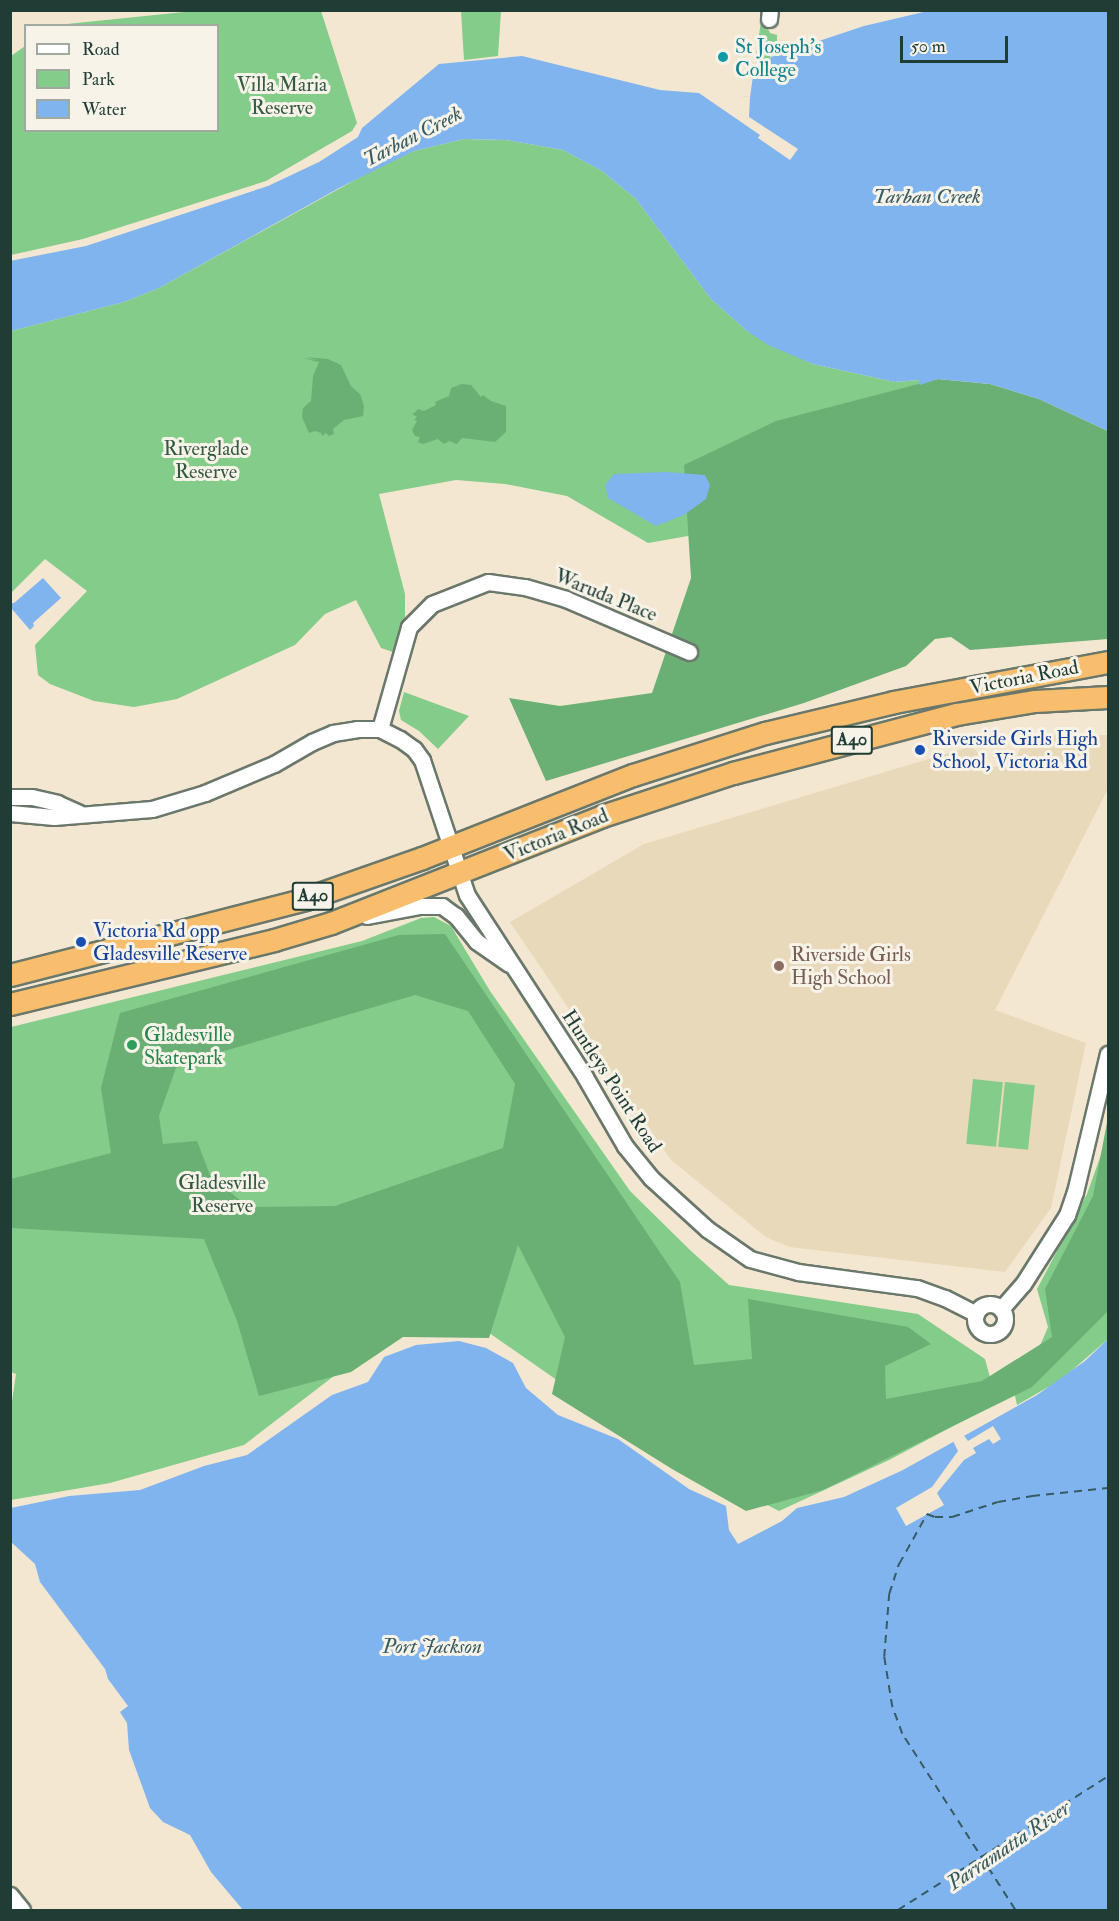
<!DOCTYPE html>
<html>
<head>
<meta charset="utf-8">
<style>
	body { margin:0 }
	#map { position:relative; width:1119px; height:1921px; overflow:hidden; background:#f4e7d2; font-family:"IM FELL Double Pica",serif }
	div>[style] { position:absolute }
	.built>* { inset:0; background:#e8d9ba }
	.green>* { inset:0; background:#83cc89; transform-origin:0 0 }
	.forest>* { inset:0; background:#6ab075 }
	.water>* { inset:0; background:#80b4ee }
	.pier>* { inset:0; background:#f4e7d2 }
	.ferry>* { height:1.5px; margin-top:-0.75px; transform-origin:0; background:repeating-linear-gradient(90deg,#375b62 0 8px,transparent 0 14px) }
	.roads { filter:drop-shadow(2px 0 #6a786b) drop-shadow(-2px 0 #6a786b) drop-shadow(0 2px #6a786b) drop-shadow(0 -2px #6a786b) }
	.minor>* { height:15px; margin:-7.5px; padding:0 7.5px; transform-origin:7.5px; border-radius:7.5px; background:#fff }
	.minor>.ring { margin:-7.5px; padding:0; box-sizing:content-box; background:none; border:15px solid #fff; border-radius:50% }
	.highway>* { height:21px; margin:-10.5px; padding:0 10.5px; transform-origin:10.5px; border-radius:10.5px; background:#f9be6d }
	.dots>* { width:16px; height:16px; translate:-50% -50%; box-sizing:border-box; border:3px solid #f7f3e8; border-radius:50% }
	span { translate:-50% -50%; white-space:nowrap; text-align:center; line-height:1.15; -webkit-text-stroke:6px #f7f3e8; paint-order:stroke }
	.shield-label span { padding:2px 4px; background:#f7f3e8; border:2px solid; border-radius:4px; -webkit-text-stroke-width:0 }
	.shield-label { font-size:18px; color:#1f3d34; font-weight:700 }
	.culture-label { font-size:20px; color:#0d838f }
	.left { translate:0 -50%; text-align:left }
	.park-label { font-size:20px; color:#335a45 }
	.street-label { font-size:20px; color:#1f3d34 }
	.transit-label { font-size:20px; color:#164399 }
	.education-label { font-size:20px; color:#785e54 }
	.leisure-label { font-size:20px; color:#27864d }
	.water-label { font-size:21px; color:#375b62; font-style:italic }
	.frame { position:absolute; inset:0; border:12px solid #1f3d34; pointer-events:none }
	.legend { position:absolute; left:24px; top:24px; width:195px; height:108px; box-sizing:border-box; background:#f7f3e8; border:2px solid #a1aaa0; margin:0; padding:8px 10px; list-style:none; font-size:18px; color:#1f3d34 }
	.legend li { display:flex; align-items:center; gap:12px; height:30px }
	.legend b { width:30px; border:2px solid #a1aaa0 }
	.scale { position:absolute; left:900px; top:36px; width:108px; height:27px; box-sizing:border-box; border:3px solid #1f3d34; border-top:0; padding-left:8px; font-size:18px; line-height:21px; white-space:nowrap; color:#1f3d34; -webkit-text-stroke:4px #f7f3e8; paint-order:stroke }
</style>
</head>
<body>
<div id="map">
	<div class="built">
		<i style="clip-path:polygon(1026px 735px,1108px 735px,1108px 789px,995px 1010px,1086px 1043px,1051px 1208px,1005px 1272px,789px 1247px,766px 1237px,671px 1160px,510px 922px,644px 844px,972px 746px,989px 766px,1012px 768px)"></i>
	</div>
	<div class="green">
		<i style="clip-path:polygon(194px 11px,321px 11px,357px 123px,352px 131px,266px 181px,83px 239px,11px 255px,11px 56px,25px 46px,26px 130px,218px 130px,218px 26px,57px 25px)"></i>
		<i style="clip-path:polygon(461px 11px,501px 11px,498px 56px,464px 60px)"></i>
		<i style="clip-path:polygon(762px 15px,770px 33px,777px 35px,777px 41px,771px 44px,770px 64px,755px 61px)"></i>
		<i style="clip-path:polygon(464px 139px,506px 140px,563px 150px,602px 171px,636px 199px,711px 299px,747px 331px,813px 364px,895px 382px,920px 380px,920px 391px,745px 526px,648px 543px,567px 496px,505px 484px,456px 480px,379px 494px,405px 594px,405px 625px,396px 653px,381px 648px,356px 600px,325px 614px,295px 645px,177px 699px,134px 707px,94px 701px,50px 684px,38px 675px,35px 645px,87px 591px,45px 559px,11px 593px,11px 331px,124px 302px,159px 288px,384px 164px,414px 151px)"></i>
		<i style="clip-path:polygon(404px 692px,469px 716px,438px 749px,419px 731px,401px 720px,399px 711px)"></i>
		<i style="clip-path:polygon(434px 917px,451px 926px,490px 991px,630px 1191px,691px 1251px,729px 1285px,918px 1314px,985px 1359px,997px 1403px,889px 1460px,779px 1511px,650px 1445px,462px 1314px,394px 1330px,244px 1445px,110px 1483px,11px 1500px,11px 1408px,16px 1374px,11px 1372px,11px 1027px,362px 941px,421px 918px)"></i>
		<i style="left:973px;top:1079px;width:30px;height:65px;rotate:6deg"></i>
		<i style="left:1005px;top:1082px;width:30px;height:65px;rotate:6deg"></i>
		<i style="clip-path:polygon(1108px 1135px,1108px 1339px,1062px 1379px,1017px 1405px,1009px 1368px,1036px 1355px,1048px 1327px,1037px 1289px,1087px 1194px)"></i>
	</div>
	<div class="forest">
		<i style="clip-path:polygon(306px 357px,328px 359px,341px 365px,351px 386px,360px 394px,364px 406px,363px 416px,344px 420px,333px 429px,334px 434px,329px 436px,326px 433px,322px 436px,321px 433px,315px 431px,309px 433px,302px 417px,303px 408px,311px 401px,313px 376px,319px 362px,302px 358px,318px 360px)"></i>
		<i style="clip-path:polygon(938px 379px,990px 384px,1039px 399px,1108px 431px,1108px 639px,970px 650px,951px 637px,935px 639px,906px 666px,804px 703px,546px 781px,509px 698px,560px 706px,652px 693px,691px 578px,684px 465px,776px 421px)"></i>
		<i style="clip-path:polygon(462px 384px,471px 385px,481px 397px,483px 395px,491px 401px,506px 406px,506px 432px,495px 442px,462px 438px,457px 444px,449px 441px,444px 444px,438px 439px,423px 444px,418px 442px,420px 437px,415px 436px,412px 430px,417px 421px,414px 420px,417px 417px,412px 414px,414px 413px,418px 409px,424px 411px,436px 405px,435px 402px,449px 396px,451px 388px)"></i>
		<i style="clip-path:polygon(evenodd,445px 934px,680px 1282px,694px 1365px,752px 1359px,748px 1299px,908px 1327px,931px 1344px,885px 1366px,886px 1399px,982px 1381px,1052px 1337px,1045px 1289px,1093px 1196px,1108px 1117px,1108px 1311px,1032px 1387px,823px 1490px,746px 1511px,672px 1469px,552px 1394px,565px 1337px,518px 1245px,489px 1338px,403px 1337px,351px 1372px,259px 1396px,237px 1321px,204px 1239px,11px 1228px,11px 1179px,111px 1153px,101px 1088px,120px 1013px,399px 935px,445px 934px,415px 995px,468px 1011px,515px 1084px,503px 1148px,335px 1206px,248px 1207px,210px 1175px,197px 1141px,163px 1144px,159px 1116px,176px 1068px,214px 1054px,415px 995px)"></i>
	</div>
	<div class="water">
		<i style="clip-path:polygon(928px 11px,1108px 11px,1108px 431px,1039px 399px,990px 384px,938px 379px,920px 385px,919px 380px,895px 382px,813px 364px,768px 345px,747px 331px,711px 299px,636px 199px,602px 171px,563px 150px,506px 140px,464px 139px,414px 151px,341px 187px,159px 288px,124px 302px,11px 331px,10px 261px,86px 246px,268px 186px,319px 162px,358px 137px,362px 128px,439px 64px,522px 56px,660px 90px,750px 97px,754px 69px,768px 65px,771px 57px,864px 26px)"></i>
		<i style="clip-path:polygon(666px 472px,705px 475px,710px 485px,706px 499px,684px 515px,656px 526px,608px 498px,605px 485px,614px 474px)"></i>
		<i style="clip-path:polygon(43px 578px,61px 598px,33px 623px,34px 626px,30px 630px,11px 608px,11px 603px,14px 603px)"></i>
		<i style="clip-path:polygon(1108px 1339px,1108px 1910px,243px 1910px,211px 1872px,190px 1835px,163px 1822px,150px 1808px,129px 1750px,127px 1723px,120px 1712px,128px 1706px,108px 1679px,105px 1669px,40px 1582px,35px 1564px,11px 1542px,11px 1508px,69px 1496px,140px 1490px,204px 1466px,247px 1455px,332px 1395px,368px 1382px,384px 1357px,416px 1345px,459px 1341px,486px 1348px,513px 1363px,526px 1388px,558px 1415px,618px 1439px,689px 1489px,726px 1506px,729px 1530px,738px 1544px,782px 1521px,797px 1508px,844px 1497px,903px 1470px,1037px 1395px,1085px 1361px)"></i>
	</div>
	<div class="pier">
		<i style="clip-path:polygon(696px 91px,750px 97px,749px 117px,798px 149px,790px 160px,758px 138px,760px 135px)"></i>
		<i style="clip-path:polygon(993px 1426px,1001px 1439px,993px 1444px,989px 1439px,973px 1448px,976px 1453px,964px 1460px,937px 1493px,944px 1505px,906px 1526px,896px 1508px,932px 1487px,958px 1451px,952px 1439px,962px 1433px,968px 1441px)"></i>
	</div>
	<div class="ferry">
		<i style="left:898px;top:1910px;width:249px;rotate:-32.5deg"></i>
		<i style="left:1015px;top:1910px;width:209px;rotate:-122.7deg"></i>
		<i style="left:902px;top:1734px;width:29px;rotate:-110deg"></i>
		<i style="left:892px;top:1707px;width:51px;rotate:-99.1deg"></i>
		<i style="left:884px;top:1657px;width:63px;rotate:-85.5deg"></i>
		<i style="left:889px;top:1594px;width:32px;rotate:-72deg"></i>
		<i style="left:899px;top:1564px;width:57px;rotate:-60.8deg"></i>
		<i style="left:927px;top:1514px;width:9px;rotate:21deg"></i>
		<i style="left:935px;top:1517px;width:17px"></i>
		<i style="left:952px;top:1517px;width:48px;rotate:-18.1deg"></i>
		<i style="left:998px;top:1502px;width:35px;rotate:-10deg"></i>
		<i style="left:1032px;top:1496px;width:76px;rotate:-6deg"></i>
	</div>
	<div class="roads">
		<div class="minor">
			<i style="left:769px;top:19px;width:9px;rotate:-84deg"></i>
			<i style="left:380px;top:729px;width:106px;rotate:-74.1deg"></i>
			<i style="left:409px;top:627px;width:33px;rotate:-45deg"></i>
			<i style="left:432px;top:604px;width:60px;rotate:-21.4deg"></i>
			<i style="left:488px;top:582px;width:37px;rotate:8deg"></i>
			<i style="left:525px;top:587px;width:43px;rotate:16.3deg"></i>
			<i style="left:566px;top:599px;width:134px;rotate:23.3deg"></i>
			<i style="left:10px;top:797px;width:22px"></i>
			<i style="left:32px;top:797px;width:26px;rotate:13deg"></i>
			<i style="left:57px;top:803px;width:24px;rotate:24deg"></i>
			<i style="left:10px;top:813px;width:44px;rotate:5.2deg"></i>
			<i style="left:54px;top:817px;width:98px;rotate:-4.7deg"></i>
			<i style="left:152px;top:809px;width:55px;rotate:-16.8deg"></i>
			<i style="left:205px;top:793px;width:75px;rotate:-22.8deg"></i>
			<i style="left:274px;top:764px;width:44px;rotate:-30.1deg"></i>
			<i style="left:312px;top:742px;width:23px;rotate:-23deg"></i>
			<i style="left:333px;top:733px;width:24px;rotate:-9deg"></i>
			<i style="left:357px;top:729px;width:23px"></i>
			<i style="left:380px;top:729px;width:22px;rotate:27deg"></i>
			<i style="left:400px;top:739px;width:17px;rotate:36deg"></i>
			<i style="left:414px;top:749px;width:14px;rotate:54deg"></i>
			<i style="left:422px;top:760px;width:142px;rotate:71.6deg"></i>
			<i style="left:467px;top:895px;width:217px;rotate:57deg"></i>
			<i style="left:585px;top:1077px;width:80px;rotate:59.9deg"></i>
			<i style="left:625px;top:1146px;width:41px;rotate:50.9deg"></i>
			<i style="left:651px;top:1178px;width:76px;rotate:42.3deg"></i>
			<i style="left:707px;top:1229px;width:52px;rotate:34.9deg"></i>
			<i style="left:750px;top:1259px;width:50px;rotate:15.2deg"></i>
			<i style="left:798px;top:1272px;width:120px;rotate:7.7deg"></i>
			<i style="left:917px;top:1288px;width:30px;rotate:20deg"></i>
			<i style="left:945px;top:1298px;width:35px;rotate:27deg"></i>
			<i style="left:367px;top:916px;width:54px;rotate:-10.7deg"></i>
			<i style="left:420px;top:906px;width:22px"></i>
			<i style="left:442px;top:906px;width:17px;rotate:36deg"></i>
			<i style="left:456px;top:916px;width:32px;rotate:51deg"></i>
			<i style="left:476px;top:941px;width:40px;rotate:34.9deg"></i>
			<i class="ring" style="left:975px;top:1304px;width:15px;height:15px"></i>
			<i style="left:1001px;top:1309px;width:33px;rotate:-49deg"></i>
			<i style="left:1023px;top:1284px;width:82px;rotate:-57.5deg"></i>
			<i style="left:1067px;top:1215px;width:24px;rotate:-71deg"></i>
			<i style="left:1075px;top:1192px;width:142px;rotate:-76.6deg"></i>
			<i style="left:10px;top:1895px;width:19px;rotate:51deg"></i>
		</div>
		<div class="highway">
			<i style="left:10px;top:975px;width:305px;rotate:-14.4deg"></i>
			<i style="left:305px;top:899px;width:124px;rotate:-19.3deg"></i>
			<i style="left:422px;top:858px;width:227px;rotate:-21.5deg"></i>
			<i style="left:633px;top:775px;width:139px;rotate:-17.7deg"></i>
			<i style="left:765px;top:733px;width:133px;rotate:-13.5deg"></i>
			<i style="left:894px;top:702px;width:218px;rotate:-10.6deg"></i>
			<i style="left:10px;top:1004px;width:272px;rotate:-13.6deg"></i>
			<i style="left:274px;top:940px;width:59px;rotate:-16.6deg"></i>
			<i style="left:331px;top:923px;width:291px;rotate:-21.5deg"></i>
			<i style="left:602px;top:816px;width:138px;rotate:-18.2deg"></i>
			<i style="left:733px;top:773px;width:232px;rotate:-14.8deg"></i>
			<i style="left:957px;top:714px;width:79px;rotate:-9.5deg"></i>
			<i style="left:1035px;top:701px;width:73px;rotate:-3.1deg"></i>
		</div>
	</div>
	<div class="dots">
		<i style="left:723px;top:57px;background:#0f9aa8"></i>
		<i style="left:920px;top:750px;background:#1a4fb4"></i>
		<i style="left:81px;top:942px;background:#1a4fb4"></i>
		<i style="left:779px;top:966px;background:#8d6e63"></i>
		<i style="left:132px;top:1045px;background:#2e9e5b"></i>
	</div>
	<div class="shield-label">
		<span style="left:852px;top:740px">A40</span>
		<span style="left:313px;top:896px">A40</span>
	</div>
	<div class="culture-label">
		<span class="left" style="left:735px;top:58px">St Joseph's<br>College</span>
	</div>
	<div class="park-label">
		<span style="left:282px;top:96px">Villa Maria<br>Reserve</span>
		<span style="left:206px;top:460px">Riverglade<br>Reserve</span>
		<span style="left:222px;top:1194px">Gladesville<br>Reserve</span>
	</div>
	<div class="street-label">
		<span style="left:606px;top:595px;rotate:22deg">Waruda Place</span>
		<span style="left:1024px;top:677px;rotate:-11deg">Victoria Road</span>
		<span style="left:556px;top:835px;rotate:-22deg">Victoria Road</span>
		<span style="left:612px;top:1081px;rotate:57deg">Huntleys Point Road</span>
	</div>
	<div class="transit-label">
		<span class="left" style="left:932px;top:750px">Riverside Girls High<br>School, Victoria Rd</span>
		<span class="left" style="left:93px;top:942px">Victoria Rd opp<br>Gladesville Reserve</span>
	</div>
	<div class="education-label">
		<span class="left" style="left:791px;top:966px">Riverside Girls<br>High School</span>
	</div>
	<div class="leisure-label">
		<span class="left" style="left:144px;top:1046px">Gladesville<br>Skatepark</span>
	</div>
	<div class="water-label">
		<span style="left:413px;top:137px;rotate:-27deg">Tarban Creek</span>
		<span style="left:927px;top:197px">Tarban Creek</span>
		<span style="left:432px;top:1647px">Port Jackson</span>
		<span style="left:1009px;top:1846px;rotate:-34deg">Parramatta River</span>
	</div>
	<div class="frame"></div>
	<ul class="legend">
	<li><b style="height:8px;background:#fff"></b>Road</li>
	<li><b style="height:16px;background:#83cc89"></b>Park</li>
	<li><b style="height:16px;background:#80b4ee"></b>Water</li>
	</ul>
	<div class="scale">50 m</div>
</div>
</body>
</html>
